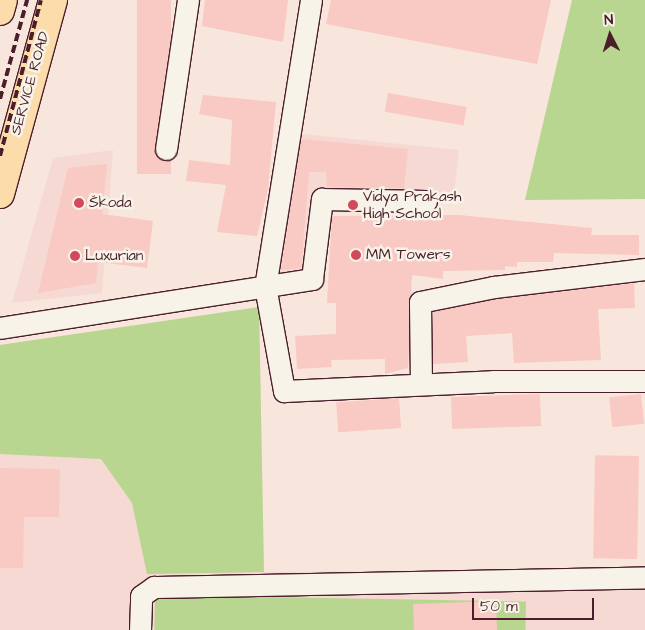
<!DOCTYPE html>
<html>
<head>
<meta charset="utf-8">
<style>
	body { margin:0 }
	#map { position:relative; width:645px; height:630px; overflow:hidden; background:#f8e6dd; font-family:"Architects Daughter",sans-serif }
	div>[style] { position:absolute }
	.built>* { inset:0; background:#f5d9d2 }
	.green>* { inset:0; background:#b8d68f; transform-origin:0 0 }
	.building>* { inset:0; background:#f9c9c3; transform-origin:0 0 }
	.roads { filter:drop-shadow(1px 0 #4a1f2b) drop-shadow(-1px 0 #4a1f2b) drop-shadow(0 1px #4a1f2b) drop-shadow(0 -1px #4a1f2b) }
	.minor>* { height:21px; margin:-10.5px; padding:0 10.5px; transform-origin:10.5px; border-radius:10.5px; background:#f7f3e8 }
	.major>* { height:28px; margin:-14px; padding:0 14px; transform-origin:14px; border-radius:14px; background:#fddcac }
	.highway>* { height:28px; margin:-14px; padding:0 14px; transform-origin:14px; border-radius:14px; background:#fddcac }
	.rail>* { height:4px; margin-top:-2px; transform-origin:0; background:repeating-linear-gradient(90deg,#4a1f2b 0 8px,transparent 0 12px) }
	.dots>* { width:14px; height:14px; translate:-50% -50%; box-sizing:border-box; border:2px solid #f7f3e8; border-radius:50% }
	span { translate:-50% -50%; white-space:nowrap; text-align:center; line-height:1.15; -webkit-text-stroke:5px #f7f3e8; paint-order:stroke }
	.street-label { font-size:15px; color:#4a1f2b }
	.poi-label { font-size:15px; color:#4a1f2b }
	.left { translate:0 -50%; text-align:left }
	.north { position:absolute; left:585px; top:10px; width:50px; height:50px; -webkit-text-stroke:4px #f7f3e8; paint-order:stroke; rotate:355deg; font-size:14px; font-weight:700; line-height:20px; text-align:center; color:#4a1f2b }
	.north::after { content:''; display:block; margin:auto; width:18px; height:22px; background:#4a1f2b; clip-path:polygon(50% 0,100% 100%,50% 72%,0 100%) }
	.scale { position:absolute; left:472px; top:598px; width:122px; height:22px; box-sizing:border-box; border:2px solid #4a1f2b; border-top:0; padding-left:6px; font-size:15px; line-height:18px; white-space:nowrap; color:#4a1f2b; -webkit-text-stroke:4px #f7f3e8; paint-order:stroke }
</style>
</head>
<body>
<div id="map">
	<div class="built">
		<i style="clip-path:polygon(294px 133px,459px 150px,453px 203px,324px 209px,322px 274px,272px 279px)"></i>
		<i style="clip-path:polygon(113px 150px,102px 293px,12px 303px,53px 158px)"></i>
		<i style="clip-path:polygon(259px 307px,264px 572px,645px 568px,645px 630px,0 630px,0 345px)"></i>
	</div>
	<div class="green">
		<i style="clip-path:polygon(572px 0,645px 0,645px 199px,525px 200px)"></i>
		<i style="clip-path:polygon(259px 307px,264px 572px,147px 574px,132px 503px,101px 459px,0 454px,0 345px)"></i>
		<i style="left:155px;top:595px;width:371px;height:35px;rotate:1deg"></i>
	</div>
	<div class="building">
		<i style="left:137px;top:0;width:34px;height:174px"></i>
		<i style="clip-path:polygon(205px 0,288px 0,283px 42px,202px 26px)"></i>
		<i style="clip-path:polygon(331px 0,551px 0,537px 64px,326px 24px)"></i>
		<i style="left:388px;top:93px;width:80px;height:19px;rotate:10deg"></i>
		<i style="clip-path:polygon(203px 95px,276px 102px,268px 189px,257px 236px,217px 232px,226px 185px,186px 181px,189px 160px,230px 165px,232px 120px,199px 114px)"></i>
		<i style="clip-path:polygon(301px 139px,408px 149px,404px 188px,327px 187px,326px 172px,309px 172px,301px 268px,281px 270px)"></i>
		<i style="clip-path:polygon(107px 164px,102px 214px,153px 221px,147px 268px,98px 262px,96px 283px,38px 293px,68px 168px)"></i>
		<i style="clip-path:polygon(459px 215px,592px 228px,591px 235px,639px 235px,639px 255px,554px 253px,553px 262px,517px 262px,517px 267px,505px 266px,505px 270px,443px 271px,443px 279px,412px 275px,408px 368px,385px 374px,385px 359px,331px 360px,332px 367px,297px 369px,295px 336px,336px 334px,336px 303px,327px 303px,332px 216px)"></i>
		<i style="clip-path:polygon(634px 283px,635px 308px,598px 309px,601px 360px,514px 363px,512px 333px,466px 336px,468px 362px,433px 364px,433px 312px,496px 299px)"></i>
		<i style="left:540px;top:394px;width:32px;height:89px;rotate:88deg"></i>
		<i style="left:641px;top:394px;width:30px;height:32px;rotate:84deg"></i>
		<i style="left:399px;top:398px;width:30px;height:63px;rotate:86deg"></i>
		<i style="left:639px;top:456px;width:103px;height:44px;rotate:91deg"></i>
		<i style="clip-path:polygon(0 468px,60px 469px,59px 517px,24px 517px,23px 568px,0 568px)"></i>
		<i style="left:496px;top:601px;width:29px;height:83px;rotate:88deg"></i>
	</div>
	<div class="roads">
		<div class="minor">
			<i style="left:311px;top:0;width:290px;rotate:99.1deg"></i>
			<i style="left:265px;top:286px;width:107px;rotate:79.7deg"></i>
			<i style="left:284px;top:391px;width:209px;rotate:-2.7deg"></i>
			<i style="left:493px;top:381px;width:152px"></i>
			<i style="left:166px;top:149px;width:151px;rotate:-81.6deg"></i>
			<i style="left:0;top:328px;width:316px;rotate:-8.9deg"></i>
			<i style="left:312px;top:279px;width:81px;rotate:-82.9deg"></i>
			<i style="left:322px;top:199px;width:104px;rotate:1.1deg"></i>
			<i style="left:421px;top:384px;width:82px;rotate:-90.7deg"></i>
			<i style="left:420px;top:302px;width:76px;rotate:-11.5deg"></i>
			<i style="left:494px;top:287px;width:152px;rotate:-6.8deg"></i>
			<i style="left:140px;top:630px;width:34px;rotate:-88deg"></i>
			<i style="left:141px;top:596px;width:16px;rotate:-35deg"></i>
			<i style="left:154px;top:587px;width:491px;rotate:-1.1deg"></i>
		</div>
		<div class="major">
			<i style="left:0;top:194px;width:201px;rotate:-74.7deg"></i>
		</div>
		<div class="highway">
			<i style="left:0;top:11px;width:11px;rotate:-75deg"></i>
		</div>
	</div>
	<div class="rail">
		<i style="left:0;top:99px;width:103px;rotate:-74.7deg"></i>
		<i style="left:0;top:156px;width:161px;rotate:-75.3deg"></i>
	</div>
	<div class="dots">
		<i style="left:79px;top:203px;background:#d1495b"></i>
		<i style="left:353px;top:205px;background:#d1495b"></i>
		<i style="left:356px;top:255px;background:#d1495b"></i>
		<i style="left:75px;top:256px;background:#d1495b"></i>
	</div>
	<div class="street-label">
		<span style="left:30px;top:83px;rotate:-74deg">SERVICE ROAD</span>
	</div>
	<div class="poi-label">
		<span class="left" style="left:363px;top:205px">Vidya Prakash<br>High School</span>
		<span class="left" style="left:89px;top:203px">Škoda</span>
		<span class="left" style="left:366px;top:255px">MM Towers</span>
		<span class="left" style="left:85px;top:256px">Luxurian</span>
	</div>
	<div class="north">N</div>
	<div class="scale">50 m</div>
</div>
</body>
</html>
